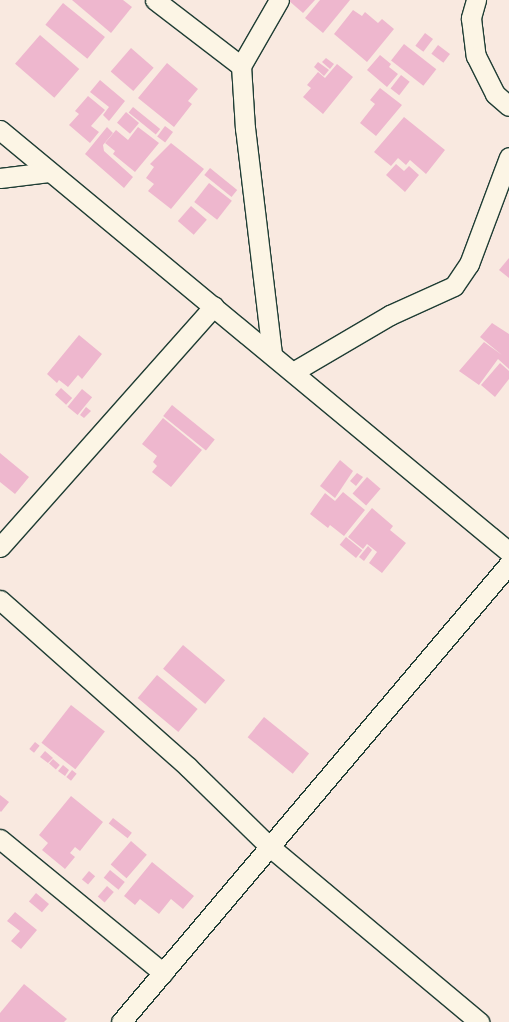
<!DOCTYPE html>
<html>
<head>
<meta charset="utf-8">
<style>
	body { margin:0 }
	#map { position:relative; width:509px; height:1022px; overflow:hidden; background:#f9e9e0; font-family:Mali,sans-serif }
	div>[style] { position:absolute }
	.building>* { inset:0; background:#eeb7ce; transform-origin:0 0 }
	.roads { filter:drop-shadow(1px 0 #1f3d34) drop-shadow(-1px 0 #1f3d34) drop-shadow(0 1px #1f3d34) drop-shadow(0 -1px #1f3d34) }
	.minor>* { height:19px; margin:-9.5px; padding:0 9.5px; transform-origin:9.5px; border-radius:9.5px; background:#fcf5e5 }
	span { translate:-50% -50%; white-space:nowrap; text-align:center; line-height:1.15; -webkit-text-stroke:3px #fcf5e5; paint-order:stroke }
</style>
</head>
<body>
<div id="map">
	<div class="building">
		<i style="clip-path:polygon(72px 0,123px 0,132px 7px,111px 33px)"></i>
		<i style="clip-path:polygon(288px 0,315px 0,303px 13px)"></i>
		<i style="clip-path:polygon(320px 0,350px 0,323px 33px,305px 18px)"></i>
		<i style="left:63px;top:3px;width:54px;height:28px;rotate:39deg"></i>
		<i style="clip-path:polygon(353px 10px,362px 16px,365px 12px,378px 23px,382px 19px,394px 29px,367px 62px,334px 34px)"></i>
		<i style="left:425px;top:33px;width:10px;height:16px;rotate:37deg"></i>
		<i style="left:40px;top:35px;width:52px;height:38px;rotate:41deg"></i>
		<i style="left:404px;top:44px;width:41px;height:21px;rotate:38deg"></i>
		<i style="left:438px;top:45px;width:15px;height:11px;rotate:37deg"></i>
		<i style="left:131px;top:48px;width:30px;height:31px;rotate:41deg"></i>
		<i style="clip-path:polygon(380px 55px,391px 64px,389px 67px,398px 74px,387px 87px,367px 70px)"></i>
		<i style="clip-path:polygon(326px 58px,334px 64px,330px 69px,322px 62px)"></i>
		<i style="clip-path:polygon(318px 62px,329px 70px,324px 76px,314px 67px)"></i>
		<i style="clip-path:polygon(167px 63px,198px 89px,188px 101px,192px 104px,174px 127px,138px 98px)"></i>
		<i style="clip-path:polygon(337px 64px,353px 77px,323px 114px,303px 97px,311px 88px,307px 85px,318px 72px,325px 78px)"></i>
		<i style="left:401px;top:75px;width:11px;height:17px;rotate:38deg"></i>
		<i style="clip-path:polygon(100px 80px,125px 101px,109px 121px,103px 115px,109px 107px,90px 92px)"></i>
		<i style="clip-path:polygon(380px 88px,402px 105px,376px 136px,360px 123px,375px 104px,370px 100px)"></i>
		<i style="clip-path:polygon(88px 96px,105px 110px,91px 126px,99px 132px,90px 143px,69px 125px,79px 114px,75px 111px)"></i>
		<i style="left:133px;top:107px;width:35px;height:7px;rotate:39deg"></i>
		<i style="left:126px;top:112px;width:17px;height:14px;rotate:40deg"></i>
		<i style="clip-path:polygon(404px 117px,445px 150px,426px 174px,410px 160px,406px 165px,398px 158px,391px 166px,374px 152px)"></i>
		<i style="left:165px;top:126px;width:10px;height:13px;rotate:37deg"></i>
		<i style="clip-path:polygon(107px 127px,113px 133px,103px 145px,104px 151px,133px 177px,124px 188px,85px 154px)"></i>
		<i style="clip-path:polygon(138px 127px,159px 143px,135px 172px,113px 154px,115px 151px,105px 143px,116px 130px,128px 140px)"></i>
		<i style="clip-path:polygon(171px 143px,204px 169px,171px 209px,148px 191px,154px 184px,146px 178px,154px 167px,150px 164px)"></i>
		<i style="clip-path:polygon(396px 164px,404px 171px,409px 166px,419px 175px,405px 192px,386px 175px)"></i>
		<i style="left:210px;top:168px;width:35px;height:9px;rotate:39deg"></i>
		<i style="left:209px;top:183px;width:29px;height:24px;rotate:38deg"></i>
		<i style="left:191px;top:206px;width:21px;height:20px;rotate:41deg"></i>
		<i style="clip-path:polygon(509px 258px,509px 278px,499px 270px)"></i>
		<i style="clip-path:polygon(492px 323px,509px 334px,509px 369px,498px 359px,479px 385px,459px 371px,484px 342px,502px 355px,480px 337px)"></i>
		<i style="clip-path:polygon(79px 335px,102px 354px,82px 379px,78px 375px,68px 387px,59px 380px,57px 383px,47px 374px)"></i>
		<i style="clip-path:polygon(500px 363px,509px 371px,509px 379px,495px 397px,481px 385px)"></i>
		<i style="left:61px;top:388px;width:15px;height:9px;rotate:42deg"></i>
		<i style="left:82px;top:389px;width:13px;height:23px;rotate:39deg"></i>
		<i style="left:172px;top:405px;width:55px;height:14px;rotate:39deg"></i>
		<i style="clip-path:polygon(86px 407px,91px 411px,84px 418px,80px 415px)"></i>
		<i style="clip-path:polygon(163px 418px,202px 450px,171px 487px,152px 472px,157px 466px,153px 462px,157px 456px,142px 444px)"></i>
		<i style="clip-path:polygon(0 453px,29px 477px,15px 494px,0 482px)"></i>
		<i style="clip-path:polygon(340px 460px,353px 471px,335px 498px,320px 486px)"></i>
		<i style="clip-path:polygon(357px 473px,363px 477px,356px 486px,350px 481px)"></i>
		<i style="left:367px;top:477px;width:18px;height:22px;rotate:41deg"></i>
		<i style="clip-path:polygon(343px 492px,365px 510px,344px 536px,330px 525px,328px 528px,310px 514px,325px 493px,335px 501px)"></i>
		<i style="clip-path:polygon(372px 508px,393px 526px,390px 530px,406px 543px,382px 573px,369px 563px,377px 552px,367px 544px,363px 549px,348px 537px)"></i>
		<i style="left:346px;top:537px;width:21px;height:10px;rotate:39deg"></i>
		<i style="clip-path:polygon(368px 546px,372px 550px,364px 561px,359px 557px)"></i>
		<i style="left:183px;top:645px;width:55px;height:31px;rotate:40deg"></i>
		<i style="left:157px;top:675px;width:53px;height:30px;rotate:40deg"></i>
		<i style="left:71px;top:705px;width:43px;height:48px;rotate:38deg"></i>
		<i style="left:264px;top:717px;width:58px;height:26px;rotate:39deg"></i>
		<i style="left:35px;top:742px;width:6px;height:9px;rotate:39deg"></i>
		<i style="clip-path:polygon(45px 751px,53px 758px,48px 763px,40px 757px)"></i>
		<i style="left:53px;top:759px;width:9px;height:6px;rotate:41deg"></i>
		<i style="clip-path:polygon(63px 765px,69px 770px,65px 776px,58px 771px)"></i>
		<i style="left:72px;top:770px;width:6px;height:9px;rotate:39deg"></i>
		<i style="clip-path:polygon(0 795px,9px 802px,1px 812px,0 811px)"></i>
		<i style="clip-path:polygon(71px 796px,103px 822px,80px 851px,75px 847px,70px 853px,75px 857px,65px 869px,42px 850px,48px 843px,39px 835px)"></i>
		<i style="left:113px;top:818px;width:24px;height:7px;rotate:38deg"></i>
		<i style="left:131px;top:841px;width:21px;height:31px;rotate:41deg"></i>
		<i style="clip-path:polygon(152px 862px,194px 896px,183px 909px,171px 899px,159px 914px,140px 899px,135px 905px,124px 896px)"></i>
		<i style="left:110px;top:870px;width:19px;height:10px;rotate:39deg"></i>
		<i style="left:89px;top:871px;width:8px;height:11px;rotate:40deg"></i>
		<i style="left:107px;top:886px;width:9px;height:14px;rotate:41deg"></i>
		<i style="left:36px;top:893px;width:17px;height:11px;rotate:40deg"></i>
		<i style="clip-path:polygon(15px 912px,37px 930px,21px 949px,11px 941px,20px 931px,7px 921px)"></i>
		<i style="clip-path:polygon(24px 984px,67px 1019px,64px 1022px,0 1022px,0 1013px)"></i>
	</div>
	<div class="roads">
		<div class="minor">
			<i style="left:155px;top:0;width:108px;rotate:37.5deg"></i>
			<i style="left:476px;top:0;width:19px;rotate:106deg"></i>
			<i style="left:471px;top:18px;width:38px;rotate:83deg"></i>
			<i style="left:476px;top:56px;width:42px;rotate:63.4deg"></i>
			<i style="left:495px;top:94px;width:18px;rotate:41deg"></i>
			<i style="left:0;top:130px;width:661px;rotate:39.66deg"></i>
			<i style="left:0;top:178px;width:49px;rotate:-7deg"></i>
			<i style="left:272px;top:354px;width:227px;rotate:-96.8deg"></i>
			<i style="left:245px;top:129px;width:63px;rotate:-93.6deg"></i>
			<i style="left:241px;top:66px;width:76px;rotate:-60.1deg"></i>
			<i style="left:293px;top:372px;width:113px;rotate:-30.4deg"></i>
			<i style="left:390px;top:315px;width:70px;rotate:-24.4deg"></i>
			<i style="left:454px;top:286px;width:27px;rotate:-56deg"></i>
			<i style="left:469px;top:264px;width:114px;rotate:-69.5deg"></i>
			<i style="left:0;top:547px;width:322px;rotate:-48.4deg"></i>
			<i style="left:0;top:600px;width:251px;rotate:41.6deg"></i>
			<i style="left:188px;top:767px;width:115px;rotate:44.3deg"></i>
			<i style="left:270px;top:847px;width:273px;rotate:39.9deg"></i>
			<i style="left:0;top:839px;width:211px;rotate:39.4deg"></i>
			<i style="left:121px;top:1022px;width:600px;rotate:-49.73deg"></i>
		</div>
	</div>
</div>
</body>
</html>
